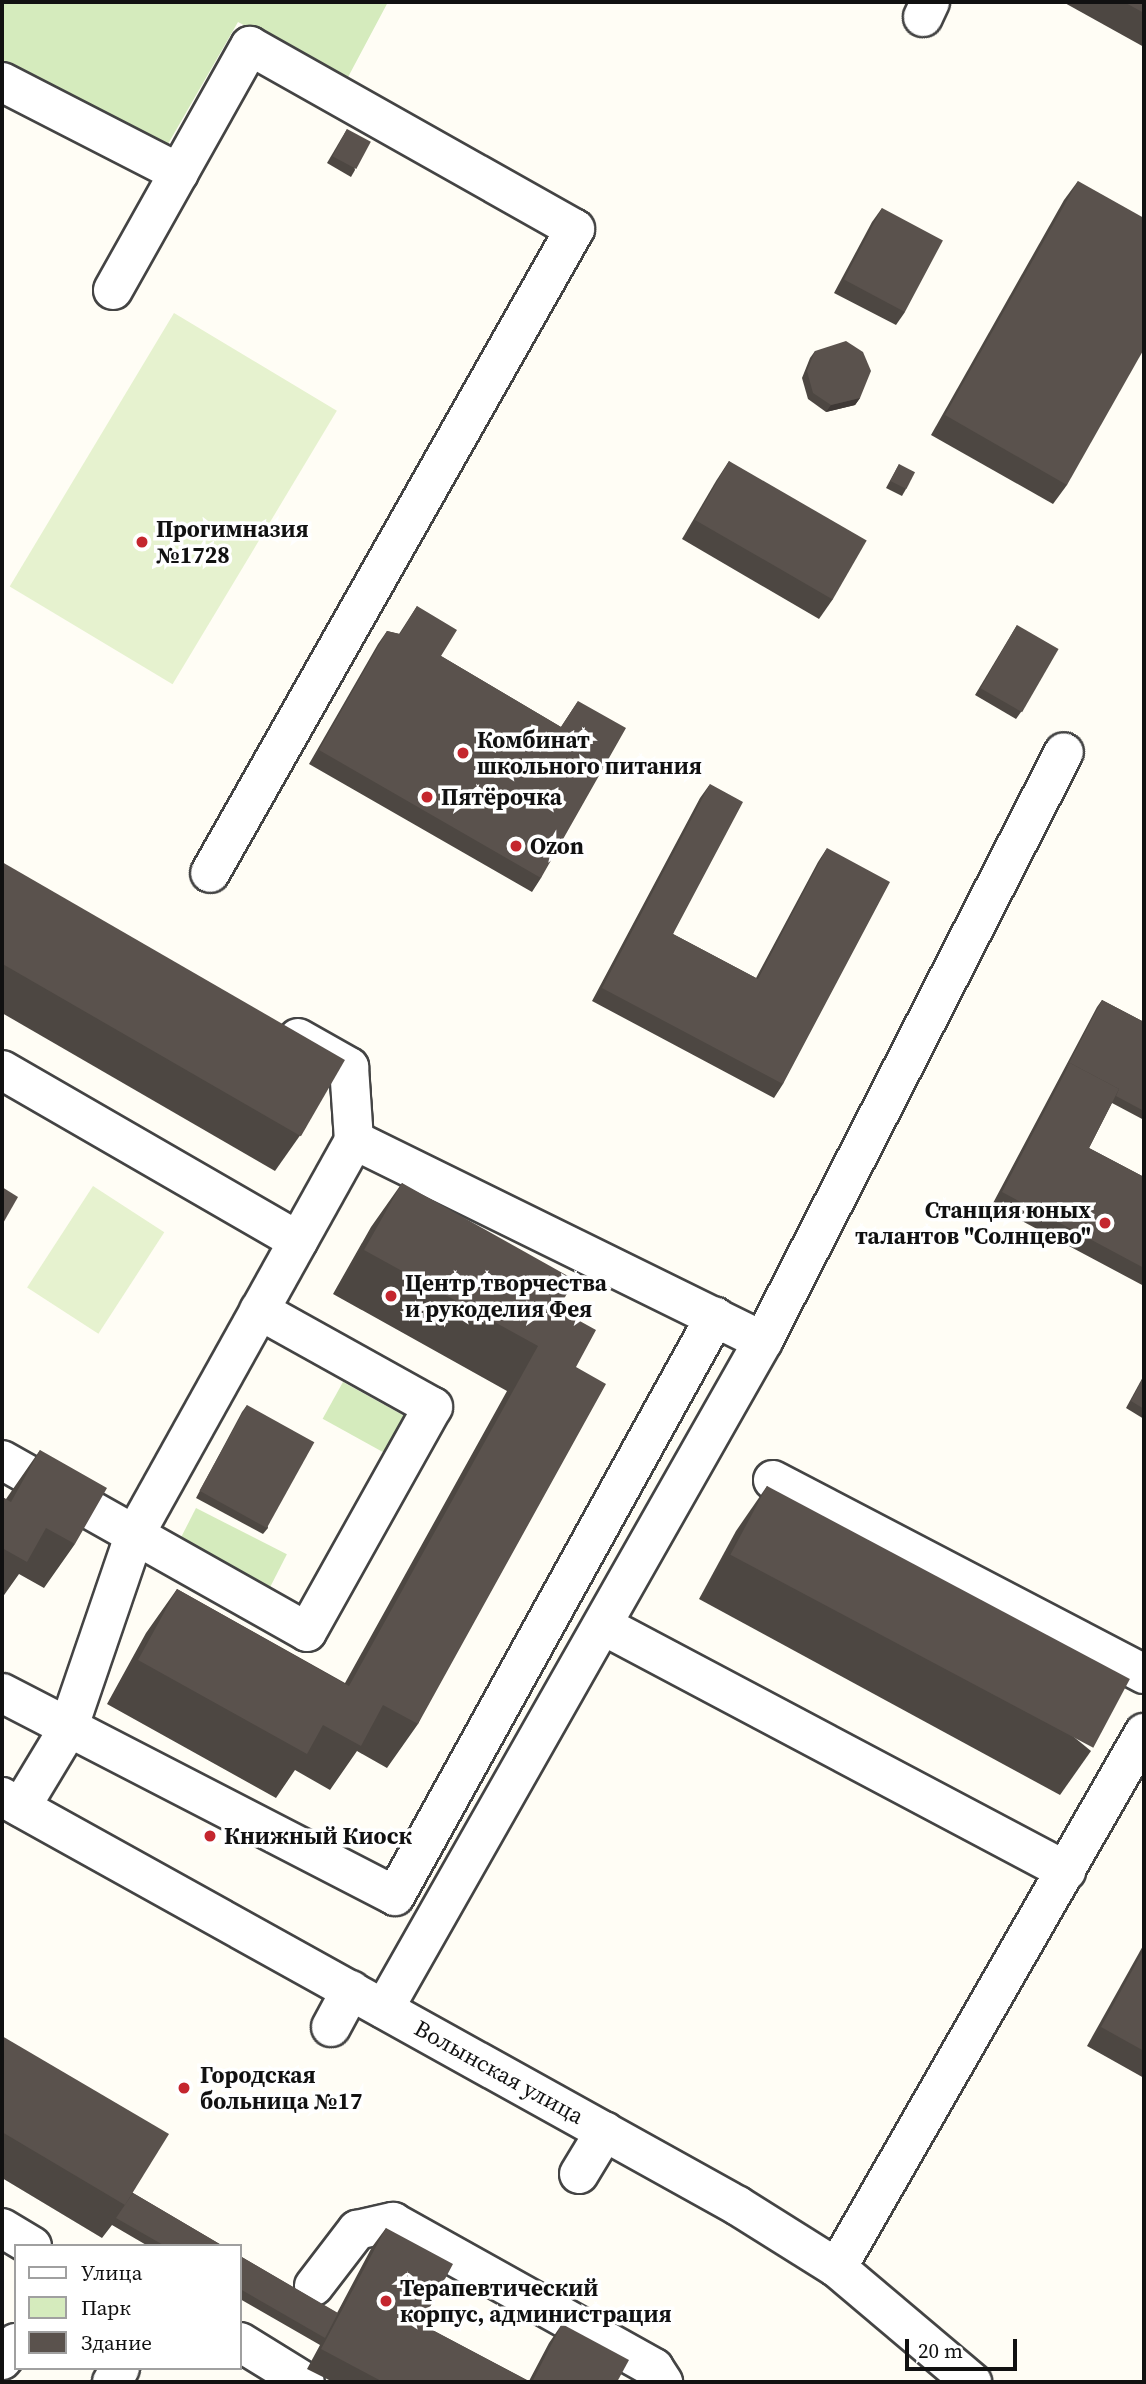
<!DOCTYPE html>
<html>
<head>
<meta charset="utf-8">
<style>
	body { margin:0 }
	#map { position:relative; width:1146px; height:2384px; overflow:hidden; background:#fffdf5; font-family:"Source Serif 4",serif }
	div>[style] { position:absolute }
	.green>* { inset:0; background:#d5ebbd; transform-origin:0 0 }
	.pitch>* { inset:0; background:#e6f2cf; transform-origin:0 0 }
	.roads { filter:drop-shadow(2px 0 #444) drop-shadow(-2px 0 #444) drop-shadow(0 2px #444) drop-shadow(0 -2px #444) }
	.minor>* { height:38px; margin:-19px; padding:0 19px; transform-origin:19px; border-radius:19px; background:#fff }
	.wall>* { inset:0; background:#4d4742 }
	.shaded-wall>* { inset:0; background:#3f3936 }
	.building>* { inset:0; background:#5a524d; transform-origin:0 0 }
	.dots>* { width:19px; height:19px; translate:-50% -50%; box-sizing:border-box; border:4px solid #fff; border-radius:50% }
	span { translate:-50% -50%; white-space:nowrap; text-align:center; line-height:1.15; -webkit-text-stroke:7px #fff; paint-order:stroke }
	.poi-label { font-size:23px; color:#111; font-weight:700 }
	.left { translate:0 -50%; text-align:left }
	.right { translate:-100% -50%; text-align:right }
	.street-label { font-size:23px; color:#111 }
	.frame { position:absolute; inset:0; border:4px solid #111; pointer-events:none }
	.legend { position:absolute; left:14px; top:2244px; width:228px; height:126px; box-sizing:border-box; background:#fff; border:2px solid #a0a0a0; margin:0; padding:9px 12px; list-style:none; font-size:21px; color:#111 }
	.legend li { display:flex; align-items:center; gap:14px; height:35px }
	.legend b { width:35px; border:2px solid #a0a0a0 }
	.scale { position:absolute; left:905px; top:2339px; width:112px; height:32px; box-sizing:border-box; border:4px solid #111; border-top:0; padding-left:9px; font-size:21px; line-height:24px; white-space:nowrap; color:#111; -webkit-text-stroke:5px #fff; paint-order:stroke }
</style>
</head>
<body>
<div id="map">
	<div class="green">
		<i style="clip-path:polygon(2px 2px,388px 2px,347px 79px,238px 22px,164px 151px,2px 61px)"></i>
		<i style="left:343px;top:1382px;width:76px;height:42px;rotate:29deg"></i>
		<i style="left:196px;top:1508px;width:102px;height:43px;rotate:27deg"></i>
	</div>
	<div class="pitch">
		<i style="left:174px;top:313px;width:190px;height:319px;rotate:31deg"></i>
		<i style="left:93px;top:1186px;width:85px;height:121px;rotate:33deg"></i>
	</div>
	<div class="roads">
		<div class="minor">
			<i style="left:923px;top:17px;width:17px;rotate:-65deg"></i>
			<i style="left:2px;top:82px;width:199px;rotate:27.2deg"></i>
			<i style="left:113px;top:290px;width:280px;rotate:-60.7deg"></i>
			<i style="left:250px;top:46px;width:373px;rotate:29.4deg"></i>
			<i style="left:575px;top:229px;width:740px;rotate:119.54deg"></i>
			<i style="left:298px;top:1038px;width:59px;rotate:29.6deg"></i>
			<i style="left:349px;top:1067px;width:73px;rotate:86.1deg"></i>
			<i style="left:2px;top:1070px;width:342px;rotate:30deg"></i>
			<i style="left:763px;top:1341px;width:661px;rotate:-62.93deg"></i>
			<i style="left:2px;top:1460px;width:350px;rotate:29.4deg"></i>
			<i style="left:307px;top:1632px;width:258px;rotate:-60.8deg"></i>
			<i style="left:433px;top:1407px;width:199px;rotate:-150.9deg"></i>
			<i style="left:773px;top:1480px;width:419px;rotate:27.6deg"></i>
			<i style="left:606px;top:1627px;width:521px;rotate:27.94deg"></i>
			<i style="left:2px;top:1693px;width:442px;rotate:27.3deg"></i>
			<i style="left:395px;top:1896px;width:662px;rotate:-61.07deg"></i>
			<i style="left:2px;top:1797px;width:842px;rotate:29.06deg"></i>
			<i style="left:738px;top:2206px;width:117px;rotate:32.1deg"></i>
			<i style="left:837px;top:2268px;width:177px;rotate:40.2deg"></i>
			<i style="left:21px;top:1807px;width:91px;rotate:-58.9deg"></i>
			<i style="left:68px;top:1729px;width:204px;rotate:-71.1deg"></i>
			<i style="left:134px;top:1536px;width:453px;rotate:-60.9deg"></i>
			<i style="left:354px;top:1140px;width:456px;rotate:26.2deg"></i>
			<i style="left:763px;top:1341px;width:768px;rotate:119.57deg"></i>
			<i style="left:331px;top:2027px;width:42px;rotate:-61.6deg"></i>
			<i style="left:579px;top:2174px;width:50px;rotate:-58.8deg"></i>
			<i style="left:2px;top:2228px;width:35px;rotate:31deg"></i>
			<i style="left:837px;top:2268px;width:617px;rotate:-60.15deg"></i>
			<i style="left:314px;top:2286px;width:71px;rotate:-52.5deg"></i>
			<i style="left:357px;top:2230px;width:37px;rotate:-13deg"></i>
			<i style="left:393px;top:2222px;width:299px;rotate:29.2deg"></i>
			<i style="left:654px;top:2368px;width:17px;rotate:57deg"></i>
			<i style="left:240px;top:2342px;width:76px;rotate:31.6deg"></i>
			<i style="left:2px;top:2360px;width:22px;rotate:-51deg"></i>
			<i style="left:112px;top:2382px;width:16px;rotate:-60deg"></i>
		</div>
	</div>
	<div class="wall">
		<i style="clip-path:polygon(1063px 2px,1144px 2px,1144px 47px)"></i>
		<i style="clip-path:polygon(347px 129px,355px 170px,351px 177px,327px 163px)"></i>
		<i style="clip-path:polygon(1078px 181px,1067px 485px,1053px 504px,931px 435px,1064px 200px)"></i>
		<i style="clip-path:polygon(882px 208px,905px 312px,896px 325px,834px 293px,872px 222px)"></i>
		<i style="clip-path:polygon(815px 351px,860px 398px,855px 405px,826px 412px,808px 399px,802px 378px,810px 358px)"></i>
		<i style="clip-path:polygon(729px 461px,833px 599px,819px 619px,682px 539px,716px 481px)"></i>
		<i style="clip-path:polygon(899px 464px,906px 489px,902px 496px,886px 488px)"></i>
		<i style="clip-path:polygon(417px 606px,441px 656px,561px 727px,578px 701px,541px 878px,532px 892px,309px 764px,378px 644px,387px 631px,399px 634px)"></i>
		<i style="clip-path:polygon(1017px 625px,1021px 712px,1016px 719px,975px 695px)"></i>
		<i style="clip-path:polygon(710px 784px,673px 934px,756px 978px,818px 862px,827px 848px,783px 1084px,774px 1098px,592px 1001px,700px 798px)"></i>
		<i style="clip-path:polygon(2px 862px,306px 1127px,275px 1171px,2px 1013px)"></i>
		<i style="clip-path:polygon(1102px 1000px,1144px 1022px,1144px 1120px,1112px 1103px,1089px 1148px,1144px 1177px,1144px 1286px,992px 1205px,1097px 1007px)"></i>
		<i style="clip-path:polygon(402px 1183px,558px 1309px,576px 1367px,418px 1724px,387px 1768px,357px 1751px,330px 1790px,295px 1770px,276px 1798px,107px 1704px,146px 1633px,177px 1589px,345px 1683px,507px 1391px,333px 1294px,371px 1227px)"></i>
		<i style="clip-path:polygon(1144px 1375px,1144px 1419px,1126px 1408px)"></i>
		<i style="clip-path:polygon(247px 1405px,268px 1528px,263px 1534px,196px 1498px,242px 1412px)"></i>
		<i style="clip-path:polygon(40px 1450px,75px 1544px,44px 1588px,19px 1574px,2px 1598px,2px 1497px,6px 1499px)"></i>
		<i style="clip-path:polygon(767px 1486px,1091px 1751px,1060px 1795px,699px 1599px,736px 1531px)"></i>
		<i style="clip-path:polygon(1144px 1944px,1144px 2078px,1087px 2046px)"></i>
		<i style="clip-path:polygon(2px 2036px,133px 2193px,223px 2246px,148px 2246px,112px 2225px,102px 2238px,2px 2178px)"></i>
		<i style="clip-path:polygon(386px 2228px,421px 2324px,529px 2381px,549px 2343px,562px 2324px,617px 2382px,333px 2382px,307px 2369px,320px 2345px,240px 2299px,240px 2256px,337px 2313px,372px 2247px)"></i>
	</div>
	<div class="shaded-wall">
		<i style="clip-path:polygon(860px 398px,855px 405px,826px 412px,831px 405px)"></i>
	</div>
	<div class="building">
		<i style="clip-path:polygon(1124px 2px,1144px 2px,1144px 13px)"></i>
		<i style="left:347px;top:129px;width:27px;height:31px;rotate:28deg"></i>
		<i style="clip-path:polygon(1078px 181px,1144px 218px,1144px 349px,1067px 485px,945px 415px)"></i>
		<i style="left:882px;top:208px;width:69px;height:81px;rotate:28deg"></i>
		<i style="clip-path:polygon(846px 341px,863px 352px,871px 371px,860px 398px,831px 405px,813px 393px,807px 371px,815px 351px)"></i>
		<i style="left:729px;top:461px;width:159px;height:68px;rotate:30deg"></i>
		<i style="left:899px;top:464px;width:18px;height:19px;rotate:27deg"></i>
		<i style="clip-path:polygon(417px 606px,457px 630px,441px 656px,561px 727px,578px 701px,626px 728px,541px 878px,319px 750px,387px 631px,400px 634px)"></i>
		<i style="left:1017px;top:625px;width:48px;height:73px;rotate:30deg"></i>
		<i style="clip-path:polygon(710px 784px,743px 802px,673px 934px,758px 979px,827px 848px,890px 882px,783px 1084px,602px 988px)"></i>
		<i style="left:2px;top:862px;width:396px;height:88px;rotate:30deg"></i>
		<i style="clip-path:polygon(1102px 1000px,1144px 1022px,1144px 1111px,1116px 1096px,1119px 1089px,1070px 1063px,1066px 1069px)"></i>
		<i style="clip-path:polygon(1070px 1063px,1119px 1089px,1089px 1148px,1144px 1177px,1144px 1268px,1002px 1192px)"></i>
		<i style="clip-path:polygon(402px 1183px,575px 1280px,558px 1309px,596px 1330px,576px 1367px,606px 1384px,418px 1724px,383px 1705px,361px 1746px,323px 1725px,307px 1754px,138px 1660px,177px 1589px,349px 1686px,538px 1346px,364px 1250px)"></i>
		<i style="clip-path:polygon(2px 1187px,18px 1197px,2px 1225px)"></i>
		<i style="clip-path:polygon(1144px 1376px,1144px 1409px,1131px 1401px)"></i>
		<i style="left:247px;top:1405px;width:77px;height:98px;rotate:29deg"></i>
		<i style="clip-path:polygon(40px 1450px,107px 1488px,75px 1544px,46px 1528px,27px 1562px,2px 1548px,2px 1497px,11px 1502px)"></i>
		<i style="left:767px;top:1486px;width:411px;height:78px;rotate:28deg"></i>
		<i style="clip-path:polygon(1144px 1949px,1144px 2051px,1101px 2027px)"></i>
		<i style="clip-path:polygon(2px 2036px,169px 2134px,125px 2205px,2px 2132px)"></i>
		<i style="clip-path:polygon(133px 2193px,223px 2246px,165px 2246px,116px 2218px)"></i>
		<i style="clip-path:polygon(386px 2228px,453px 2264px,421px 2324px,530px 2382px,383px 2382px,321px 2349px)"></i>
		<i style="clip-path:polygon(240px 2256px,338px 2313px,325px 2338px,240px 2289px)"></i>
		<i style="clip-path:polygon(562px 2324px,629px 2360px,617px 2382px,532px 2382px)"></i>
	</div>
	<div class="dots">
		<i style="left:142px;top:542px;background:#c4262e"></i>
		<i style="left:463px;top:753px;background:#c4262e"></i>
		<i style="left:427px;top:797px;background:#c4262e"></i>
		<i style="left:516px;top:846px;background:#c4262e"></i>
		<i style="left:1105px;top:1223px;background:#c4262e"></i>
		<i style="left:391px;top:1296px;background:#c4262e"></i>
		<i style="left:210px;top:1836px;background:#c4262e"></i>
		<i style="left:184px;top:2088px;background:#c4262e"></i>
		<i style="left:386px;top:2301px;background:#c4262e"></i>
	</div>
	<div class="poi-label">
		<span class="left" style="left:156px;top:542px">Прогимназия<br>№1728</span>
		<span class="left" style="left:477px;top:753px">Комбинат<br>школьного питания</span>
		<span class="left" style="left:441px;top:797px">Пятёрочка</span>
		<span class="left" style="left:530px;top:846px">Ozon</span>
		<span class="right" style="left:1091px;top:1223px">Станция юных<br>талантов "Солнцево"</span>
		<span class="left" style="left:405px;top:1296px">Центр творчества<br>и рукоделия Фея</span>
		<span class="left" style="left:224px;top:1836px">Книжный Киоск</span>
		<span class="left" style="left:200px;top:2088px">Городская<br>больница №17</span>
		<span class="left" style="left:400px;top:2301px">Терапевтический<br>корпус, администрация</span>
	</div>
	<div class="street-label">
		<span style="left:499px;top:2072px;rotate:29deg">Волынская улица</span>
	</div>
	<div class="frame"></div>
	<ul class="legend">
	<li><b style="height:9px;background:#fff"></b>Улица</li>
	<li><b style="height:19px;background:#d5ebbd"></b>Парк</li>
	<li><b style="height:19px;background:#5a524d"></b>Здание</li>
	</ul>
	<div class="scale">20 m</div>
</div>
</body>
</html>
